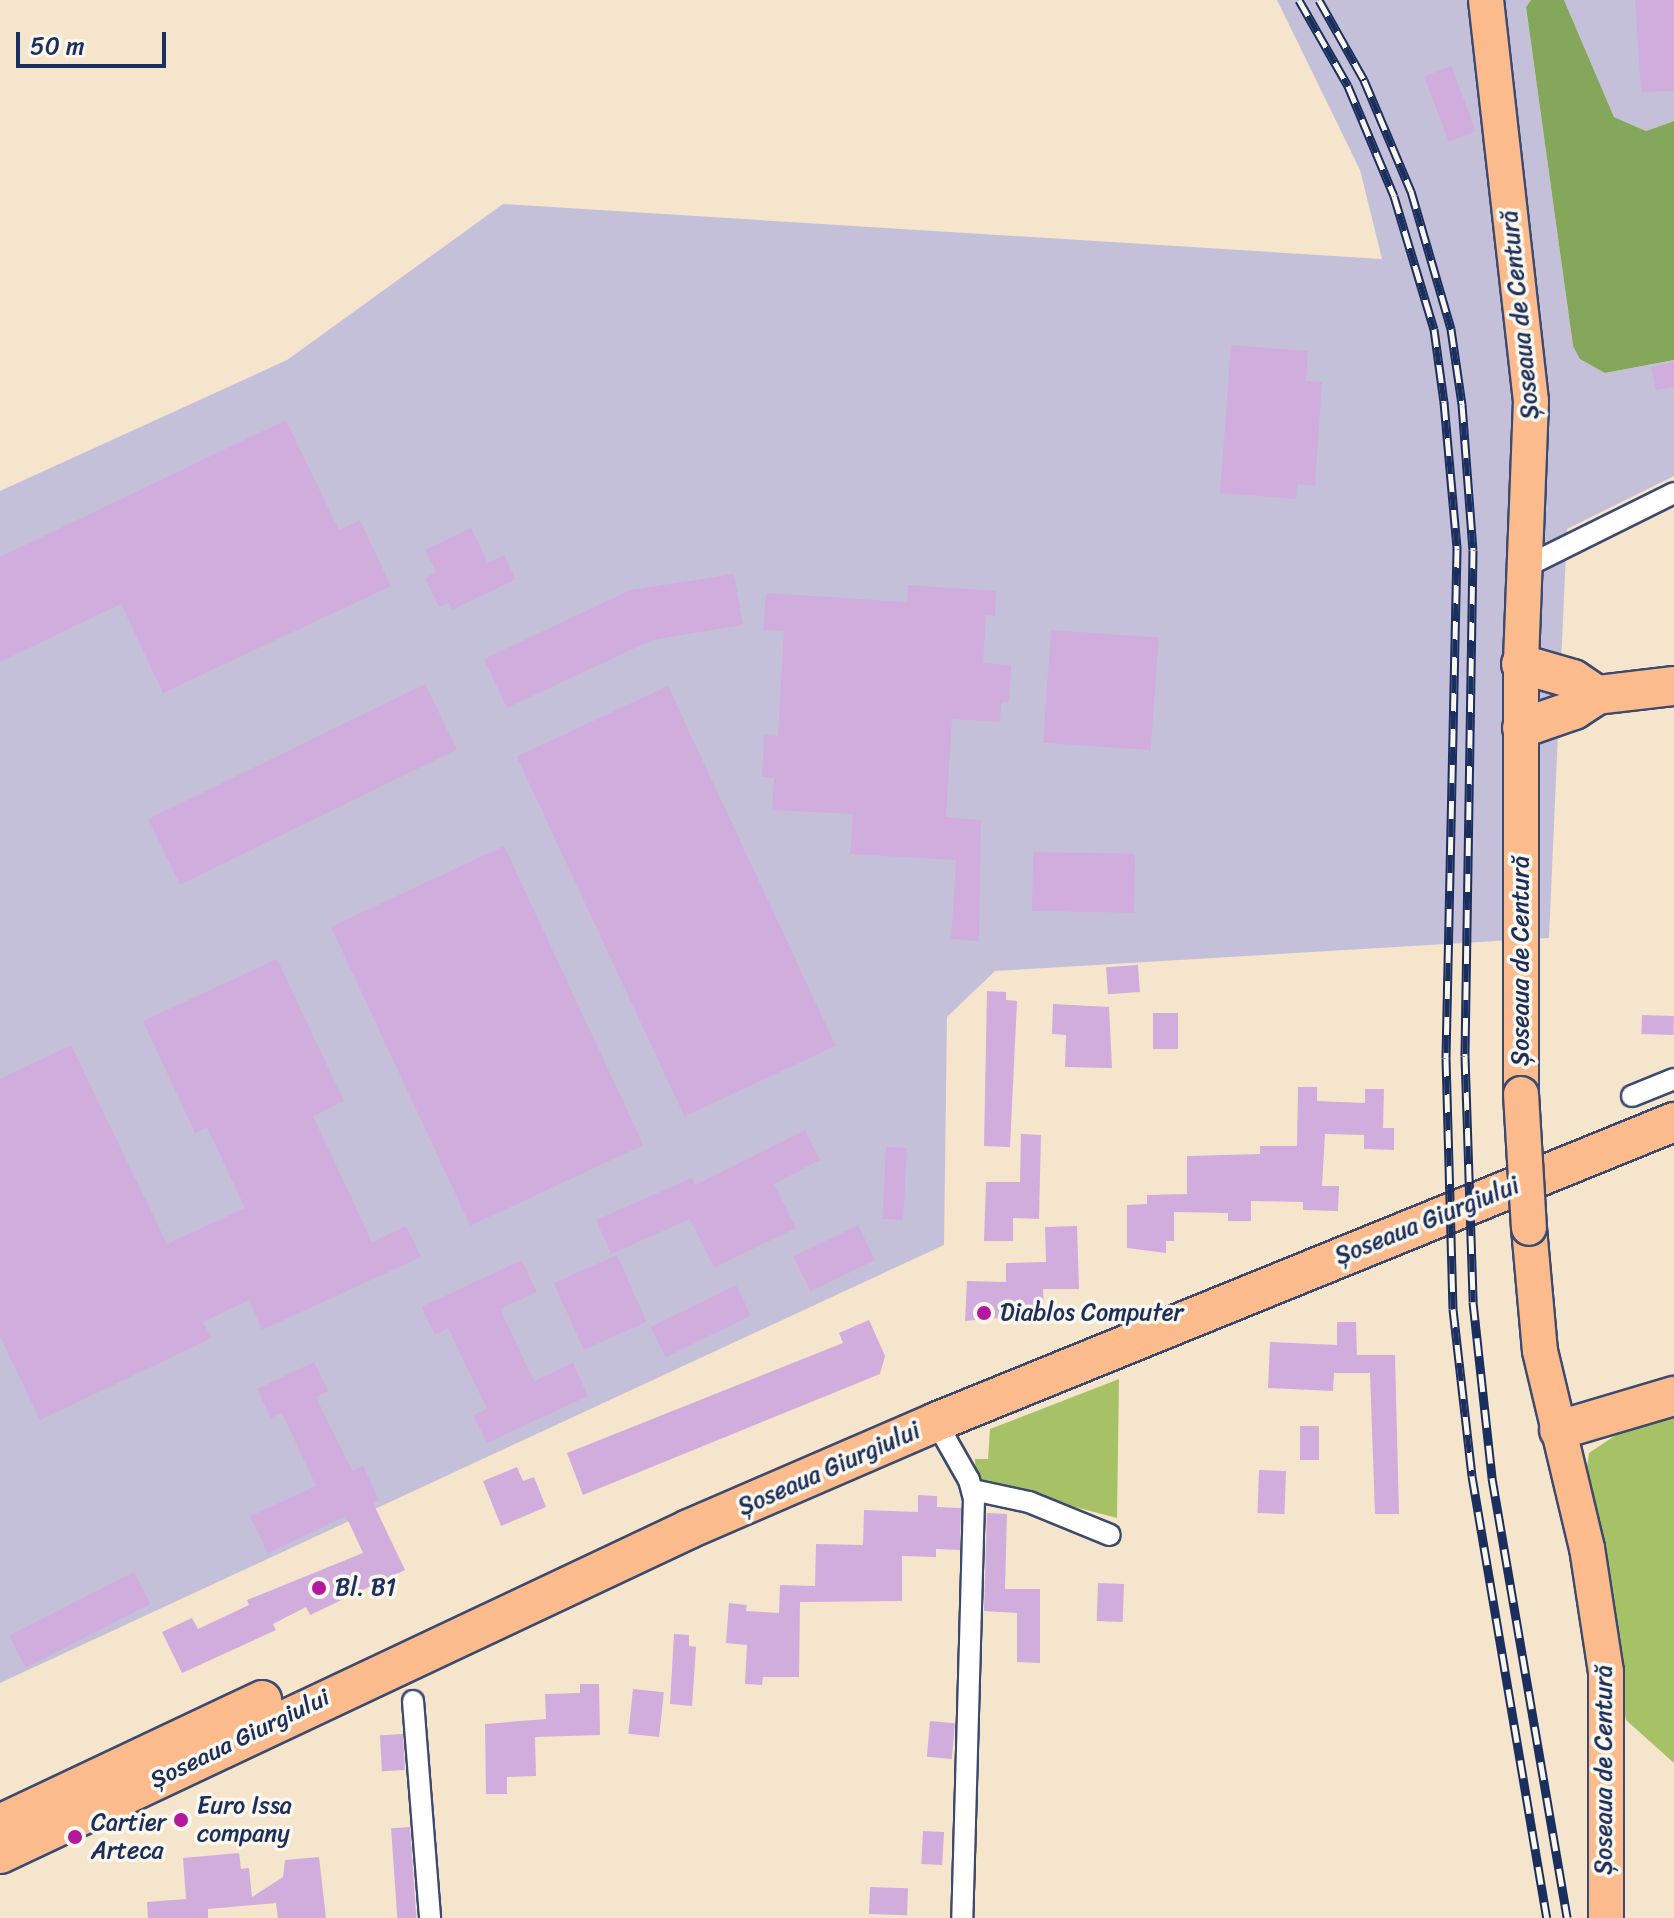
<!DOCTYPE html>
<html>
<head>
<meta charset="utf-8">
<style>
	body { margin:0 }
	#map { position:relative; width:1674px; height:1918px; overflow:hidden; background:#f6e5cd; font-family:Sriracha,sans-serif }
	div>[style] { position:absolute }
	.industrial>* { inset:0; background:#c5c0da }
	.green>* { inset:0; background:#a7c167 }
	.forest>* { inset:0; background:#85a75c }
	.building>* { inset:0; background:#d0addc; transform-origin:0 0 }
	.roads { filter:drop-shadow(2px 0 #3c4a6f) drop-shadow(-2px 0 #3c4a6f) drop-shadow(0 2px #3c4a6f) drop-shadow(0 -2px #3c4a6f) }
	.street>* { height:20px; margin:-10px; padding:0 10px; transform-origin:10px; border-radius:10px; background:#fff }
	.primary>* { height:34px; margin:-17px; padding:0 17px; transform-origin:17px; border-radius:17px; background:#fbbb8c }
	.highway>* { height:38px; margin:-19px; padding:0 19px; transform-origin:19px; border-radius:19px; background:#fbbb8c }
	.rail>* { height:9px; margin-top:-4.5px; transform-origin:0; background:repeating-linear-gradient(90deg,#fbf7ec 0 18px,#1b2f5e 0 36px); box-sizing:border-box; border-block:2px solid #1b2f5e }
	.bridges { filter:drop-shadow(2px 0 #3c4a6f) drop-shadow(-2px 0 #3c4a6f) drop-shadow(0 2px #3c4a6f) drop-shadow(0 -2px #3c4a6f) }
	.primary-bridge>* { height:34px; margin:-17px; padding:0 17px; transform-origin:17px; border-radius:17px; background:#fbbb8c }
	.dots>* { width:22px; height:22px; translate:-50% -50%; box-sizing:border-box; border:4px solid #fbf7ec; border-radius:50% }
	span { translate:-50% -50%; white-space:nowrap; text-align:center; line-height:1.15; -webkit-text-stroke:7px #fbf7ec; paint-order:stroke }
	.street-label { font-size:24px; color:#1b2f5e }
	.poi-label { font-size:24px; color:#1b2f5e }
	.left { translate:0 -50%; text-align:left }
	.scale { position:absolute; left:16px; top:32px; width:150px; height:36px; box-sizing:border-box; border:4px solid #1b2f5e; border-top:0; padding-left:10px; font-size:24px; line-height:28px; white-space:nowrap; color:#1b2f5e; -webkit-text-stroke:6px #fbf7ec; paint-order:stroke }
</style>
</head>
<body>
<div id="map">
	<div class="industrial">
		<i style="clip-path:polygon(1277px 0,1531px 0,1526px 7px,1573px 346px,1605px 373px,1674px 360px,1674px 476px,1567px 529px,1549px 938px,995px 971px,947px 1017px,944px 1245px,0 1683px,0 491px,287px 360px,503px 204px,1382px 259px,1360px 170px)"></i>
		<i style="clip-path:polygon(1564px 0,1674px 0,1674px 121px,1646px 131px,1614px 117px)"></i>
	</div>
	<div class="green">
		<i style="clip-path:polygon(1119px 1379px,1117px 1518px,976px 1481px,975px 1459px,988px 1459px,990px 1429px)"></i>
		<i style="clip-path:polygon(1674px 1407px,1674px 1763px,1626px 1720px,1584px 1490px,1589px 1453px,1649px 1413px)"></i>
	</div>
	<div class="forest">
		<i style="clip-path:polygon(1531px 0,1564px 0,1614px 117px,1646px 131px,1674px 121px,1674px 360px,1605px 373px,1580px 359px,1573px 346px,1526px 7px)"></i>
	</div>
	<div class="building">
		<i style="clip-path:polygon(1635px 0,1674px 0,1674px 91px,1641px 92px)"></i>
		<i style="left:1451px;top:66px;width:70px;height:29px;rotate:69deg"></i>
		<i style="clip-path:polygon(1231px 345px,1308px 351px,1306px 381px,1322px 382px,1315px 486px,1297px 484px,1296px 499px,1220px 493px)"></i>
		<i style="clip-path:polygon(1674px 362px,1674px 387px,1656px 390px,1651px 367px)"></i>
		<i style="clip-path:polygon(286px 420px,339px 530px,360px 520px,391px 586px,163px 693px,121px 604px,0 662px,0 557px)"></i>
		<i style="clip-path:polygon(471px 528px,488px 563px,504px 555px,516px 579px,452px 610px,449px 602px,439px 607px,425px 578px,436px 572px,425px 550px)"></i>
		<i style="clip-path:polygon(734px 574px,743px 625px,652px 640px,507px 708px,484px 659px,630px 590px)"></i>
		<i style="clip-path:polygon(908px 585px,996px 591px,995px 616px,986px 615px,983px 663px,1011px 665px,1009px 702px,1001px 702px,1000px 722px,952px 719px,946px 817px,981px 820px,979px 941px,951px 939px,956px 860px,850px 854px,853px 814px,772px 810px,774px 778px,762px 777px,764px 735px,778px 736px,784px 631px,763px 630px,766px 593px,907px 602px)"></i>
		<i style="left:1051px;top:630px;width:108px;height:113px;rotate:4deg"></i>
		<i style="left:425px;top:684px;width:73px;height:308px;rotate:64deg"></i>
		<i style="left:668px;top:686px;width:397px;height:167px;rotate:65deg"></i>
		<i style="left:504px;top:846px;width:330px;height:191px;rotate:65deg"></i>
		<i style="left:1033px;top:852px;width:102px;height:59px;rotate:1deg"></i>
		<i style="clip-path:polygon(277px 959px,344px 1101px,313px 1116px,372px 1242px,406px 1226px,421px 1257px,262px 1330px,249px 1300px,203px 1322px,212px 1338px,40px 1420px,0 1336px,0 1079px,71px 1045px,167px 1244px,245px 1208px,207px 1127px,195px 1133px,143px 1021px)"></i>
		<i style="left:1138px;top:965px;width:27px;height:32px;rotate:86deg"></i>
		<i style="clip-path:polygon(987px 991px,1006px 992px,1006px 1000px,1017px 1001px,1010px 1147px,984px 1146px)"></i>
		<i style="clip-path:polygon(1053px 1004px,1109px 1007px,1112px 1068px,1065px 1067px,1066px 1035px,1052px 1034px)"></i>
		<i style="left:1153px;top:1013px;width:25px;height:36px"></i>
		<i style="left:1642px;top:1015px;width:32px;height:19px;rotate:2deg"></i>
		<i style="clip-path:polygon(1298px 1087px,1317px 1087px,1317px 1101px,1365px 1103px,1365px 1089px,1384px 1089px,1383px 1128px,1394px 1128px,1394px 1150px,1364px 1149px,1364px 1135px,1325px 1134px,1322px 1186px,1339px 1186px,1338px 1211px,1303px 1210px,1303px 1202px,1251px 1201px,1251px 1221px,1228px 1221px,1228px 1213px,1174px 1212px,1174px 1241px,1166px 1241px,1166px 1253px,1127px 1248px,1127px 1205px,1147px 1204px,1147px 1195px,1187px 1194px,1187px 1156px,1260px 1154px,1260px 1146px,1297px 1146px)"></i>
		<i style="clip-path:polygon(805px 1130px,820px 1160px,774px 1184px,796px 1228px,714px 1268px,690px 1219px,611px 1254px,596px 1220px,692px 1178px,695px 1185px)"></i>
		<i style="clip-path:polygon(1021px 1134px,1041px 1135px,1039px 1219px,1013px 1218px,1013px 1241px,984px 1241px,986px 1182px,1020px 1182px)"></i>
		<i style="left:886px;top:1147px;width:21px;height:72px;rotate:3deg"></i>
		<i style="left:858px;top:1225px;width:39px;height:72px;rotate:64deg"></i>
		<i style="clip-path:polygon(1077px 1226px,1079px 1289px,1043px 1289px,1044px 1314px,965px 1321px,967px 1281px,1006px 1282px,1006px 1263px,1046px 1262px,1045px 1227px)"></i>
		<i style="left:617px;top:1255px;width:73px;height:69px;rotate:66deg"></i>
		<i style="clip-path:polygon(522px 1260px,537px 1292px,500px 1309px,534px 1381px,573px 1363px,588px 1396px,487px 1443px,473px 1415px,487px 1409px,448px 1328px,435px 1335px,421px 1307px)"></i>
		<i style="left:736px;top:1285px;width:34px;height:95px;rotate:64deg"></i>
		<i style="clip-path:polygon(869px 1320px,885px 1356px,880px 1374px,583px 1495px,567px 1453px,843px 1343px,839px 1333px)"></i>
		<i style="clip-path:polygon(1337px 1322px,1356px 1322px,1357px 1355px,1395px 1355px,1399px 1514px,1375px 1514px,1370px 1373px,1334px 1373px,1333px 1391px,1268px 1388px,1270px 1342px,1337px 1345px)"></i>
		<i style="clip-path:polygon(314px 1362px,328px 1391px,316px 1397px,352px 1471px,363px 1466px,379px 1500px,373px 1503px,405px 1570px,310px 1615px,306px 1607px,273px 1624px,276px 1630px,182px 1673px,162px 1632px,192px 1618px,198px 1629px,249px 1605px,247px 1600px,363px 1553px,346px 1516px,268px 1553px,250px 1516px,316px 1486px,282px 1413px,271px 1418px,257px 1389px)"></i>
		<i style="left:1300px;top:1426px;width:19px;height:34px"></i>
		<i style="clip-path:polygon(517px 1467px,523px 1481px,534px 1477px,546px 1507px,501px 1526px,483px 1481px)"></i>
		<i style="left:1259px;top:1470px;width:27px;height:43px;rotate:2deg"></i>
		<i style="clip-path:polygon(918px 1495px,937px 1496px,937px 1507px,961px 1508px,960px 1550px,936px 1549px,936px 1557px,902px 1556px,902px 1601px,800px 1602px,799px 1677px,763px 1677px,762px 1685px,745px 1684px,747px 1645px,726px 1643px,729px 1603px,747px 1605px,746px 1611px,779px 1613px,780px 1585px,815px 1586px,816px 1544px,863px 1545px,864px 1510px,918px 1512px)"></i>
		<i style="clip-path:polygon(987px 1513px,1007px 1514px,1005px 1589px,1040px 1589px,1040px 1663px,1017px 1662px,1017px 1613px,984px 1611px)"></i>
		<i style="left:134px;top:1572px;width:36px;height:140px;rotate:63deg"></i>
		<i style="left:1098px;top:1583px;width:26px;height:38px;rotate:2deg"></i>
		<i style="clip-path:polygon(674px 1634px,689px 1635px,689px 1646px,696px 1647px,692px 1706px,670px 1704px)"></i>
		<i style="clip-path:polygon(580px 1684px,599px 1684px,600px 1735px,535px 1737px,536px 1776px,507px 1777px,507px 1794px,486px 1794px,485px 1724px,546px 1719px,545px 1694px,580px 1693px)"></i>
		<i style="left:633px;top:1689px;width:31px;height:45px;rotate:6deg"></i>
		<i style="left:930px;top:1721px;width:25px;height:36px;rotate:5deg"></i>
		<i style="left:403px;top:1734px;width:36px;height:23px;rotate:87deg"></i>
		<i style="left:410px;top:1827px;width:91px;height:19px;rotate:86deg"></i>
		<i style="left:923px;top:1831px;width:21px;height:33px;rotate:3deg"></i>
		<i style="clip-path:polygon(239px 1853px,241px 1869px,249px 1868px,252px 1897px,283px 1877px,285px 1860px,319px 1857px,326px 1918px,278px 1918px,276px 1903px,208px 1909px,208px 1918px,148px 1918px,147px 1902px,186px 1899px,183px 1858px)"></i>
		<i style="left:870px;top:1887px;width:38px;height:27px;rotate:2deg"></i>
	</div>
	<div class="roads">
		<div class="street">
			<i style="left:1527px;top:566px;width:164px;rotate:-26.4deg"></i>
			<i style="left:1632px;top:1096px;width:45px;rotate:-22deg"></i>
			<i style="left:936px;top:1422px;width:67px;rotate:60.4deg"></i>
			<i style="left:969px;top:1480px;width:20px;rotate:75deg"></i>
			<i style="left:974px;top:1499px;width:419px;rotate:91.6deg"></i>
			<i style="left:973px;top:1490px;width:57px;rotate:12.1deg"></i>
			<i style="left:1029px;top:1502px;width:87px;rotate:22.2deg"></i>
			<i style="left:413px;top:1701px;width:218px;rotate:85.5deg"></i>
		</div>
		<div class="primary">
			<i style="left:1486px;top:0;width:404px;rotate:83.6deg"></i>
			<i style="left:1531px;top:401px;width:263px;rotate:92.2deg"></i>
			<i style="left:1521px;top:664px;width:430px;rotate:90deg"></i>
			<i style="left:1529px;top:1228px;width:123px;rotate:84.9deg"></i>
			<i style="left:1540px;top:1351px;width:203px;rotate:76.6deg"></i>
			<i style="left:1587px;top:1548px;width:125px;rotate:81.3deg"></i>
			<i style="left:1606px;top:1672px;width:246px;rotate:90deg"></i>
		</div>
		<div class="highway">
			<i style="left:1521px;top:664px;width:54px;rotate:16.1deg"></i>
			<i style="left:1573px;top:679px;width:29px;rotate:34deg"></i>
			<i style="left:1522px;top:728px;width:55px;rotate:-19.1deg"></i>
			<i style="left:1574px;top:710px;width:27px;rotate:-33deg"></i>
			<i style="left:1597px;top:695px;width:78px;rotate:-6.7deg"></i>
			<i style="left:1559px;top:1430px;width:120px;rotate:-16.5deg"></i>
			<i style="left:0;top:1824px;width:290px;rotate:-25.3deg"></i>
			<i style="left:0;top:1854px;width:762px;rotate:-25.25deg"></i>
			<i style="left:689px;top:1529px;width:269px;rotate:-23.4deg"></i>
			<i style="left:936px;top:1422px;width:797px;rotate:-22.12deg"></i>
		</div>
	</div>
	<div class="rail">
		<i style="left:1299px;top:0;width:99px;rotate:60.3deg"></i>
		<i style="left:1348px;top:86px;width:119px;rotate:67.3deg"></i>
		<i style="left:1394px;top:196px;width:139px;rotate:73.3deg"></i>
		<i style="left:1434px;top:329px;width:74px;rotate:82.2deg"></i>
		<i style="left:1444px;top:402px;width:148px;rotate:84.9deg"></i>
		<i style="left:1457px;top:549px;width:509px;rotate:91.24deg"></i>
		<i style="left:1446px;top:1058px;width:251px;rotate:88.4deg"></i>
		<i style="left:1453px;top:1309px;width:168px;rotate:83.5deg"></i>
		<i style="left:1472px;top:1476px;width:448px;rotate:80.4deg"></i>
		<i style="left:1319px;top:0;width:92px;rotate:60.6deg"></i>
		<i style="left:1364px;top:80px;width:121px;rotate:67.1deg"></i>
		<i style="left:1411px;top:191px;width:144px;rotate:73.8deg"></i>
		<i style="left:1451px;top:329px;width:76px;rotate:81.7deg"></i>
		<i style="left:1462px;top:404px;width:146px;rotate:85.7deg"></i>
		<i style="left:1473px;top:550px;width:506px;rotate:90.91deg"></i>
		<i style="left:1465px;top:1056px;width:246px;rotate:88.1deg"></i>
		<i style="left:1473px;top:1302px;width:177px;rotate:83.8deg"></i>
		<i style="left:1492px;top:1478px;width:446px;rotate:80.3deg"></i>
	</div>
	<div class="bridges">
		<div class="primary-bridge">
			<i style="left:1521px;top:1094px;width:134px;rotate:86.6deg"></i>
		</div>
	</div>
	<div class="dots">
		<i style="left:984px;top:1313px;background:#b5179e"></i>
		<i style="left:319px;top:1588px;background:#b5179e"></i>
		<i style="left:181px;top:1820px;background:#b5179e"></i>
		<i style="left:75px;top:1837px;background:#b5179e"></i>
	</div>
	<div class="street-label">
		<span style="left:1520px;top:315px;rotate:-96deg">Șoseaua de Centură</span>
		<span style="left:1521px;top:961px;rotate:-90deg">Șoseaua de Centură</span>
		<span style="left:1427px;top:1221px;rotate:-22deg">Șoseaua Giurgiului</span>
		<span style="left:829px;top:1469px;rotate:-24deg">Șoseaua Giurgiului</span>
		<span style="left:240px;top:1739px;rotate:-26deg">Șoseaua Giurgiului</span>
		<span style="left:1604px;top:1770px;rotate:-90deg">Șoseaua de Centură</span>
	</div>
	<div class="poi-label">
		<span class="left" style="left:1000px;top:1313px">Diablos Computer</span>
		<span class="left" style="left:335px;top:1588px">Bl. B1</span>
		<span class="left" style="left:197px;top:1820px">Euro Issa<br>company</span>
		<span class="left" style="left:91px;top:1837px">Cartier<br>Arteca</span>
	</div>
	<div class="scale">50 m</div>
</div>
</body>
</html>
